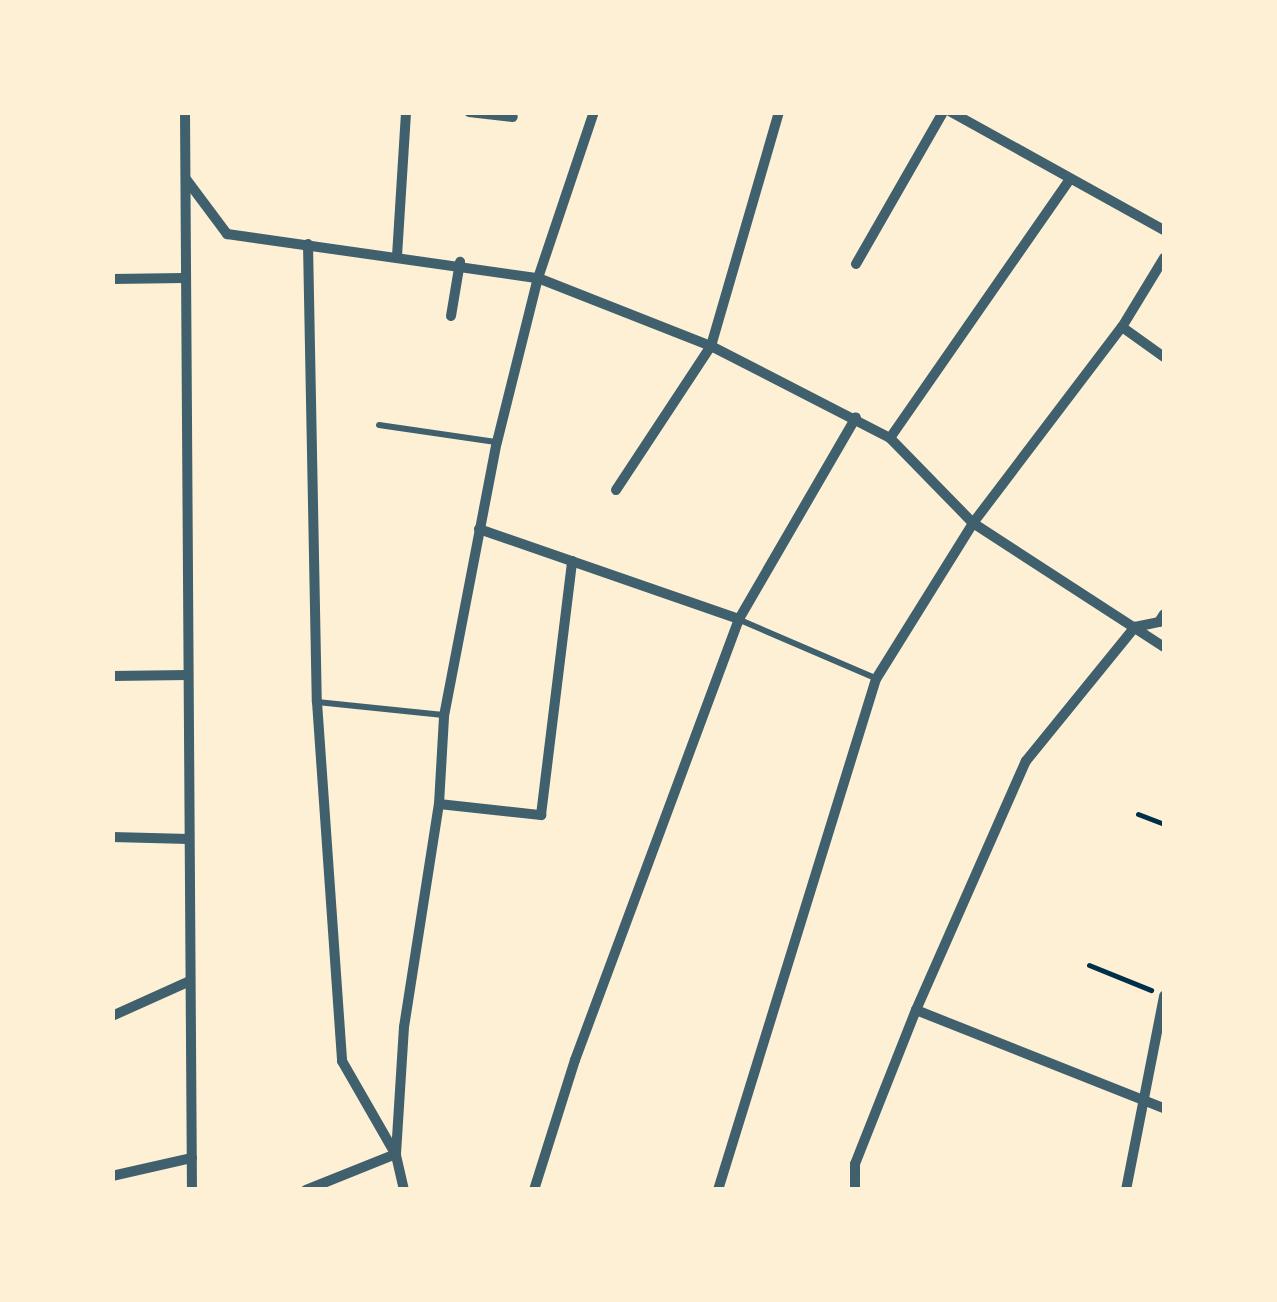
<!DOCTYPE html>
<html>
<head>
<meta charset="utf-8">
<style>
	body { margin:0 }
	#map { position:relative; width:1277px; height:1302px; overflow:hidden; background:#fdf0d5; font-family:Inter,sans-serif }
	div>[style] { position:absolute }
	.path>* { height:5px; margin:-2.5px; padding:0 2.5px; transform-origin:2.5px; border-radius:2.5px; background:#003049 }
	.service>* { height:6px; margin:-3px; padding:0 3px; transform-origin:3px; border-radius:3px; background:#3f606c }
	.minor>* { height:10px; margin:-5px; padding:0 5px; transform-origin:5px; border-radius:5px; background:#3f606c }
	span { translate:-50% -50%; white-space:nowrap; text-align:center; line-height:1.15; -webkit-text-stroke:8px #fdf0d5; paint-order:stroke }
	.frame { position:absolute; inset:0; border:115px solid #fdf0d5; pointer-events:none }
</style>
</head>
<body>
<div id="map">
	<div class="path">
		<i style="left:1138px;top:814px;width:28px;rotate:21deg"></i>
		<i style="left:1089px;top:965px;width:67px;rotate:22deg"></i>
	</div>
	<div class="service">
		<i style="left:379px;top:425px;width:118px;rotate:8.3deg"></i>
		<i style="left:740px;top:620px;width:147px;rotate:23.2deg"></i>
		<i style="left:317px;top:702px;width:127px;rotate:5.9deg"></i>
	</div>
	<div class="minor">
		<i style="left:185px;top:112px;width:1078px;rotate:89.63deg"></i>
		<i style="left:469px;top:112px;width:44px;rotate:6.5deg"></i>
		<i style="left:951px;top:112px;width:244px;rotate:29deg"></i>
		<i style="left:186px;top:179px;width:69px;rotate:53.3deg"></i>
		<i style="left:227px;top:234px;width:314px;rotate:8.1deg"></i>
		<i style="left:538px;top:278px;width:186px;rotate:21.5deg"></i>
		<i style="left:711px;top:346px;width:201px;rotate:27.2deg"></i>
		<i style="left:890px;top:438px;width:119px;rotate:45.7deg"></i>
		<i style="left:973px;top:523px;width:228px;rotate:33deg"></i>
		<i style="left:308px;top:244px;width:458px;rotate:88.9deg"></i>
		<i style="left:317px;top:702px;width:360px;rotate:86deg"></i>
		<i style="left:342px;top:1061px;width:106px;rotate:60.1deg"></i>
		<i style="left:397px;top:256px;width:144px;rotate:-86.4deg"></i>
		<i style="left:856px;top:264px;width:175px;rotate:-60.2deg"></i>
		<i style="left:112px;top:279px;width:72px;rotate:-0.8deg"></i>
		<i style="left:451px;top:316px;width:55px;rotate:-80.5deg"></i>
		<i style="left:1122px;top:327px;width:52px;rotate:35.5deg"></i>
		<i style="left:890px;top:438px;width:312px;rotate:-55.2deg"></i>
		<i style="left:616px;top:490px;width:173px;rotate:-56.6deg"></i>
		<i style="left:711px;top:346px;width:244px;rotate:-73.8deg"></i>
		<i style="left:479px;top:529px;width:275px;rotate:19.1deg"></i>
		<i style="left:112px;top:676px;width:76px;rotate:-0.8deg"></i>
		<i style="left:439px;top:804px;width:103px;rotate:6.2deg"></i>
		<i style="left:541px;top:815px;width:256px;rotate:-83deg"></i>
		<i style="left:112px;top:837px;width:77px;rotate:1.5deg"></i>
		<i style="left:916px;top:1010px;width:267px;rotate:21.6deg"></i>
		<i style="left:112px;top:1016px;width:85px;rotate:-24.2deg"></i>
		<i style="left:112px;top:1176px;width:82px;rotate:-12.7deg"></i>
		<i style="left:306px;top:1190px;width:97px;rotate:-21.8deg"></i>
		<i style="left:404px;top:1190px;width:37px;rotate:-103deg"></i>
		<i style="left:396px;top:1154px;width:127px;rotate:-86.4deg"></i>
		<i style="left:404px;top:1027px;width:226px;rotate:-81.1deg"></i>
		<i style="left:439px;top:804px;width:88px;rotate:-86.7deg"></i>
		<i style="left:444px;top:716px;width:279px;rotate:-79.1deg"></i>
		<i style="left:497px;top:442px;width:169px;rotate:-76deg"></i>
		<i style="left:538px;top:278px;width:175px;rotate:-71.4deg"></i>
		<i style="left:534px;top:1190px;width:136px;rotate:-72.5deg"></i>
		<i style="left:575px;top:1060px;width:471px;rotate:-69.6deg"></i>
		<i style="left:739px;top:619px;width:233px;rotate:-59.9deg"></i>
		<i style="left:718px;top:1190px;width:535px;rotate:-72.82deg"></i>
		<i style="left:876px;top:679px;width:184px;rotate:-58.1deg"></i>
		<i style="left:973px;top:523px;width:246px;rotate:-52.8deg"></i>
		<i style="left:1122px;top:327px;width:81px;rotate:-58.7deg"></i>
		<i style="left:855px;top:1190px;width:26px;rotate:-90deg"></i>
		<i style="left:855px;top:1164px;width:166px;rotate:-68.4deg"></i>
		<i style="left:916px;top:1010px;width:272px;rotate:-66.2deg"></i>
		<i style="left:1026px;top:761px;width:173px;rotate:-50.9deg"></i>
		<i style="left:1135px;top:627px;width:25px;rotate:-12deg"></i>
		<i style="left:1159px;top:622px;width:9px;rotate:-58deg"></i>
		<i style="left:1126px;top:1190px;width:198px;rotate:-78.9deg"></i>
	</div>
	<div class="frame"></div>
</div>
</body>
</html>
